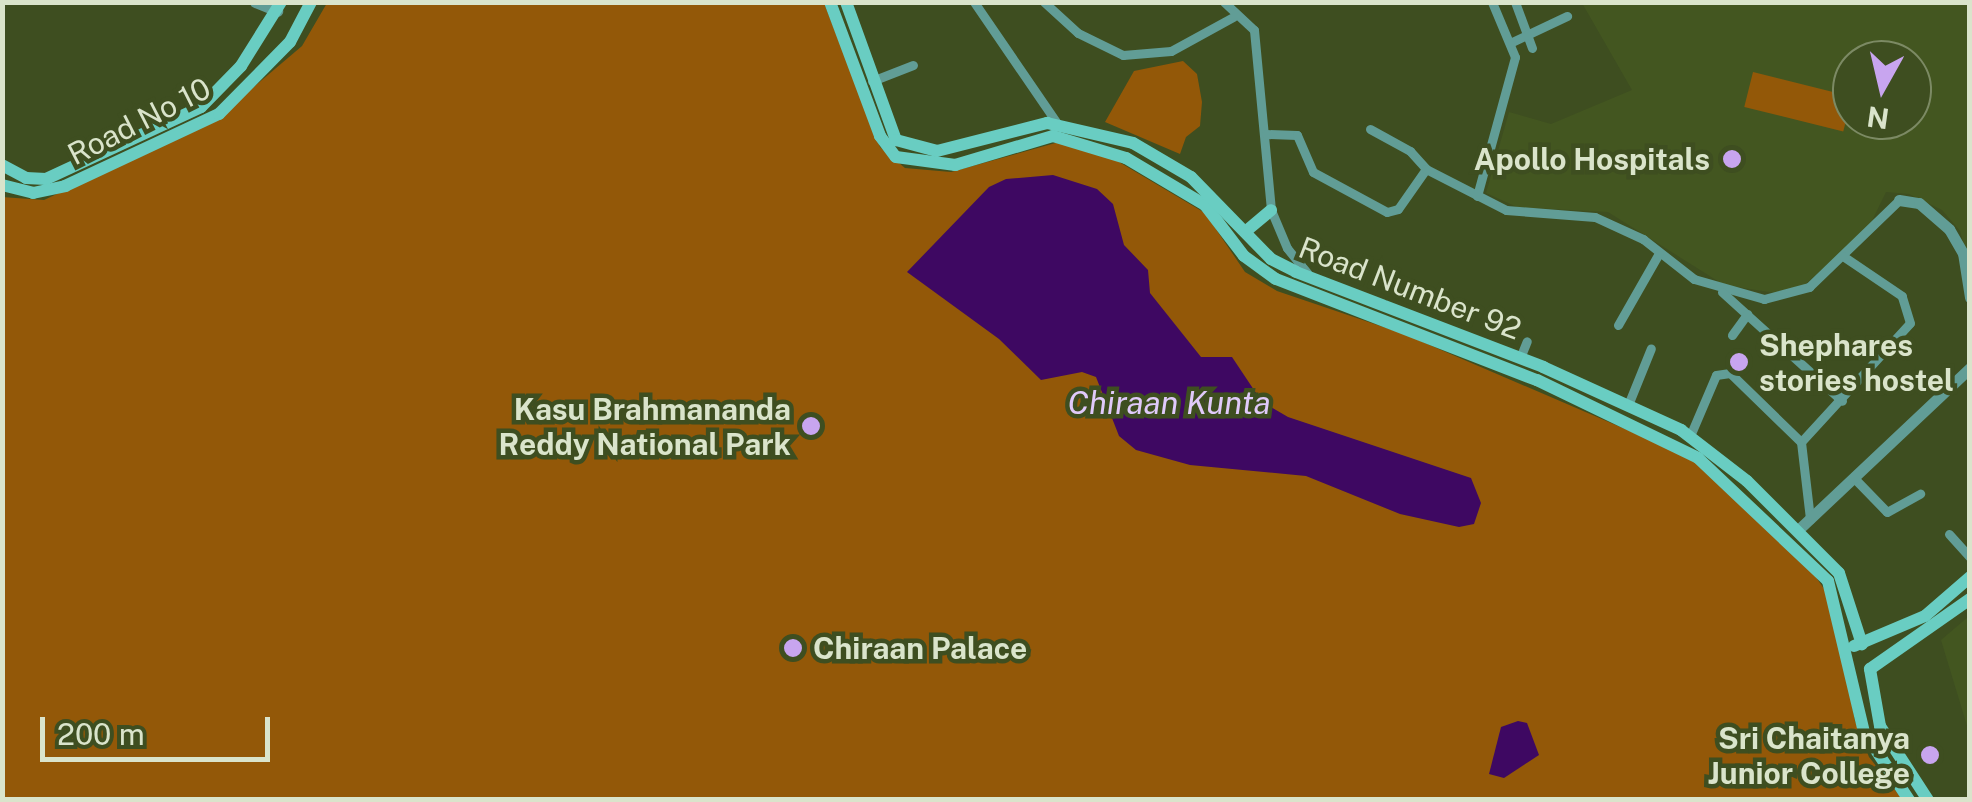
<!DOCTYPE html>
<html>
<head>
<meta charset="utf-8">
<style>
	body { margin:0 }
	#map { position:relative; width:1972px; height:802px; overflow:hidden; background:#3e4e20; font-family:"Public Sans",sans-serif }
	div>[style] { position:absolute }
	.built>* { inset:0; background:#435620 }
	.green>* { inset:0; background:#935808; transform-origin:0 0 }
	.water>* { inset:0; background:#3e0862 }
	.minor>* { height:9px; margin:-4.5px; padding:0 4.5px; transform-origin:4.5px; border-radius:4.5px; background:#619d96 }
	.tertiary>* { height:11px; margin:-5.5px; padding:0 5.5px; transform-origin:5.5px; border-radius:5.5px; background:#619d96 }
	.secondary>* { height:12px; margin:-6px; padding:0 6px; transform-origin:6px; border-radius:6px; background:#69cdc2 }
	.dots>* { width:28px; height:28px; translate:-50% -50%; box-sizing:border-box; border:5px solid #3e4e20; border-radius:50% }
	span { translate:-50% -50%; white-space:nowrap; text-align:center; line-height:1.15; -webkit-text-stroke:9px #3e4e20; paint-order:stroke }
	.street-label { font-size:30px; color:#dae4cb }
	.poi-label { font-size:30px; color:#dae4cb; font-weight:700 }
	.right { translate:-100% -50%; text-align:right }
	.left { translate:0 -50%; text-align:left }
	.water-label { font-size:32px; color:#e0cafa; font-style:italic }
	.frame { position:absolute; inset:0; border:5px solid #dae4cb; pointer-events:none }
	.north { position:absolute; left:1832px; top:40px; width:100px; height:100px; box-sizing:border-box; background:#3e4e20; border:2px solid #7c8a64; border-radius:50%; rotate:188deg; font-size:28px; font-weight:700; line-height:40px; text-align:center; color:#dae4cb }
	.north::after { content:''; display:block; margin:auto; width:35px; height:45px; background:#c8a5ef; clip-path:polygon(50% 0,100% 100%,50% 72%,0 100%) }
	.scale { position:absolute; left:40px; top:717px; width:230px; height:45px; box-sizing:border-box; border:5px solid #dae4cb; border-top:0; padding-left:12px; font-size:30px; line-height:35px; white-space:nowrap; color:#dae4cb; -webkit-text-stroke:8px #3e4e20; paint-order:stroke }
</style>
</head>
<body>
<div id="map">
	<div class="built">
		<i style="clip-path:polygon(evenodd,1582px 3px,1969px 3px,1969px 262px,1960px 231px,1942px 210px,1909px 194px,1886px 192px,1868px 229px,1801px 288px,1782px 294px,1724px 285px,1608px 212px,1517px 207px,1486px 193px,1509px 112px,1551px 124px,1632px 90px,1582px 3px,1852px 60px,1912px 60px,1912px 120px,1852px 120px,1852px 60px)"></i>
		<i style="clip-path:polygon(1969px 616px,1970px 728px,1968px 729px,1941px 640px)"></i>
	</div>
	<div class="green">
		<i style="clip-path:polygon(327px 3px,824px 3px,880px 147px,905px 168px,951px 172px,1059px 142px,1114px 159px,1205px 213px,1245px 272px,1277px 291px,1404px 334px,1690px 457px,1808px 566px,1832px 600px,1855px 721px,1869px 757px,1902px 799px,3px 799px,2px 197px,44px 200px,215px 120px,302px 46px)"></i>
		<i style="clip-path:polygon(1183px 61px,1197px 74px,1202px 102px,1200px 126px,1186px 137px,1180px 154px,1105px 122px,1134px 71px)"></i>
		<i style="left:1753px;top:72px;width:102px;height:36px;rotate:14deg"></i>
	</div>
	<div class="water">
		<i style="clip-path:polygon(1053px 175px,1097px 189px,1113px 204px,1124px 245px,1148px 270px,1150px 293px,1201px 357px,1232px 357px,1262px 402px,1288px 417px,1471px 478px,1481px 503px,1474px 524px,1459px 527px,1400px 514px,1306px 476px,1190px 465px,1136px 450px,1119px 436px,1096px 377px,1082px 372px,1041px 380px,999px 339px,907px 272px,989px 187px,1006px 179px)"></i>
		<i style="clip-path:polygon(1518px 721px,1527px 723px,1539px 755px,1504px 778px,1489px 774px,1501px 727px)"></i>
	</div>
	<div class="minor">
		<i style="left:974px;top:2px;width:147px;rotate:55.6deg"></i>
		<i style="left:1044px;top:2px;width:46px;rotate:42.4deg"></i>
		<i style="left:1078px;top:33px;width:50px;rotate:26.1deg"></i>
		<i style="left:1123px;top:55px;width:48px;rotate:-4.8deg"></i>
		<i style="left:1171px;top:51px;width:71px;rotate:-28.7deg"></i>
		<i style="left:1224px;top:2px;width:41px;rotate:43deg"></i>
		<i style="left:1254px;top:30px;width:181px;rotate:84.6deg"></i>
		<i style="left:1271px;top:210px;width:41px;rotate:67.2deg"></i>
		<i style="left:1287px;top:248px;width:32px;rotate:51deg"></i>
		<i style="left:1515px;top:2px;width:49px;rotate:69.7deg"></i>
		<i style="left:1512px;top:42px;width:61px;rotate:-25.3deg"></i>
		<i style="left:872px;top:81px;width:44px;rotate:-21.3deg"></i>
		<i style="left:1370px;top:129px;width:46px;rotate:28.8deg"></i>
		<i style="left:1410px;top:151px;width:24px;rotate:48deg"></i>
		<i style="left:1266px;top:134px;width:31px;rotate:2deg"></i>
		<i style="left:1297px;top:135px;width:40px;rotate:66.6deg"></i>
		<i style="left:1313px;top:172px;width:84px;rotate:28.4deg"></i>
		<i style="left:1387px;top:212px;width:11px;rotate:-15deg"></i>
		<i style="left:1398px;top:209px;width:49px;rotate:-55deg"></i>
		<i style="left:1426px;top:169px;width:90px;rotate:27.1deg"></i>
		<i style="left:1506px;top:210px;width:89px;rotate:4.5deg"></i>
		<i style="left:1595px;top:217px;width:53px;rotate:24.6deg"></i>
		<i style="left:1643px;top:239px;width:65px;rotate:38.1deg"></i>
		<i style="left:1694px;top:279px;width:73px;rotate:15.9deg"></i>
		<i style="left:1764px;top:299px;width:47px;rotate:-14.9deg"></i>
		<i style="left:1809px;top:287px;width:125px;rotate:-44deg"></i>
		<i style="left:1477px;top:196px;width:144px;rotate:-74.7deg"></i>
		<i style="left:1515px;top:57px;width:60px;rotate:-112.7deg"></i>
		<i style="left:1722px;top:292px;width:162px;rotate:42.2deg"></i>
		<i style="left:1618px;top:325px;width:83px;rotate:-60.3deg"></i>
		<i style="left:1732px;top:335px;width:26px;rotate:-54deg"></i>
		<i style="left:1520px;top:358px;width:18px;rotate:-68deg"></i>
		<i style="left:1628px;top:405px;width:61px;rotate:-68deg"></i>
		<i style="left:1690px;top:436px;width:66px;rotate:-66.9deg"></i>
		<i style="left:1716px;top:375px;width:14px;rotate:-8deg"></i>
		<i style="left:1730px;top:373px;width:99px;rotate:44.2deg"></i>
		<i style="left:1801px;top:442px;width:78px;rotate:83.3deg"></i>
		<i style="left:1801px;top:442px;width:161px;rotate:-47.5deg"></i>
		<i style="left:1910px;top:323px;width:28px;rotate:-107deg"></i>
		<i style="left:1902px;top:296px;width:71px;rotate:-145.9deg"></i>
		<i style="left:1854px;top:478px;width:47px;rotate:45.9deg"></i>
		<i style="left:1887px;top:512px;width:38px;rotate:-29deg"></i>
		<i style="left:1949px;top:534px;width:31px;rotate:48deg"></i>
	</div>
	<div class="tertiary">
		<i style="left:255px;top:2px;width:24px;rotate:22deg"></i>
		<i style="left:1899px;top:200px;width:20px;rotate:9deg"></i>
		<i style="left:1919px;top:203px;width:40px;rotate:41deg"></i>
		<i style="left:1949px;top:229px;width:28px;rotate:60deg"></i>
		<i style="left:1963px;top:253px;width:45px;rotate:81deg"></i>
		<i style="left:1799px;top:529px;width:235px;rotate:-43.3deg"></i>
	</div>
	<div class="secondary">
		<i style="left:830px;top:2px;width:143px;rotate:69.5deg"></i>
		<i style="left:880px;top:136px;width:26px;rotate:53deg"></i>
		<i style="left:896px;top:157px;width:60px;rotate:7.7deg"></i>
		<i style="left:955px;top:165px;width:102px;rotate:-16.5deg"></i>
		<i style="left:1053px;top:136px;width:76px;rotate:16.8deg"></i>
		<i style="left:1126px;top:158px;width:92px;rotate:30.7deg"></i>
		<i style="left:1205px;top:205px;width:64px;rotate:52.6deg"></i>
		<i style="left:1244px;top:256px;width:39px;rotate:36deg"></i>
		<i style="left:1276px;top:279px;width:280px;rotate:21.2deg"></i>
		<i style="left:1537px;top:380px;width:179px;rotate:25.8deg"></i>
		<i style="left:1698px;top:458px;width:179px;rotate:43.4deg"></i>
		<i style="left:1828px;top:581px;width:155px;rotate:76.6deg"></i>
		<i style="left:1864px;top:732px;width:82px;rotate:56.5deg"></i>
		<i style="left:846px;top:2px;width:147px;rotate:70.1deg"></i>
		<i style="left:896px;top:140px;width:42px;rotate:15deg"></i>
		<i style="left:937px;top:151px;width:114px;rotate:-14.3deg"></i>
		<i style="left:1047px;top:123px;width:88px;rotate:13.1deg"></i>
		<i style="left:1133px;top:143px;width:67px;rotate:30.4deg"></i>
		<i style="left:1191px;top:177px;width:115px;rotate:45.7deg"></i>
		<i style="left:1271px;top:259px;width:28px;rotate:27deg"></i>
		<i style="left:1296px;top:272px;width:265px;rotate:21deg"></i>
		<i style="left:1543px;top:367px;width:152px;rotate:24.5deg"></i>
		<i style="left:1681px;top:430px;width:83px;rotate:37.7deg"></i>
		<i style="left:1747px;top:481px;width:130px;rotate:45deg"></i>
		<i style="left:1839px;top:573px;width:75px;rotate:72.1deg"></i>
		<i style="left:2px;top:165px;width:27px;rotate:28deg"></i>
		<i style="left:26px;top:178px;width:20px;rotate:3deg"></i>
		<i style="left:46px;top:179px;width:171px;rotate:-24.9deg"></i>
		<i style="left:201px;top:107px;width:57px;rotate:-45.7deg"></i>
		<i style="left:241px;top:66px;width:75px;rotate:-58deg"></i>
		<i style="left:2px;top:185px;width:32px;rotate:14deg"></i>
		<i style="left:33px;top:193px;width:33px;rotate:-12deg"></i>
		<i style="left:65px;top:186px;width:170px;rotate:-25.1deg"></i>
		<i style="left:219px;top:114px;width:101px;rotate:-45.4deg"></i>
		<i style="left:290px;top:42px;width:45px;rotate:-62.3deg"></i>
		<i style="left:1245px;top:232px;width:34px;rotate:-40deg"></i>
		<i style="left:1854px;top:646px;width:77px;rotate:-22.9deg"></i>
		<i style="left:1925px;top:616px;width:60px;rotate:-40.9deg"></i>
		<i style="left:1928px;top:800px;width:88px;rotate:-123deg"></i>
		<i style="left:1880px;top:726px;width:58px;rotate:-100deg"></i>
		<i style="left:1870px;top:669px;width:122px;rotate:-35deg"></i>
	</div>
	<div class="dots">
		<i style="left:1732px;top:159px;background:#c8a5ef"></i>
		<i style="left:1739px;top:362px;background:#c8a5ef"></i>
		<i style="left:811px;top:426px;background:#c8a5ef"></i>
		<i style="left:793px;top:648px;background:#c8a5ef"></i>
		<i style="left:1930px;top:755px;background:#c8a5ef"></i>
	</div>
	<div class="street-label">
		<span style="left:139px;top:121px;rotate:-27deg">Road No 10</span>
		<span style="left:1410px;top:288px;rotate:21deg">Road Number 92</span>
	</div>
	<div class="poi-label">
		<span class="right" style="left:1710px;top:159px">Apollo Hospitals</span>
		<span class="left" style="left:1759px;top:362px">Shephares<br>stories hostel</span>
		<span class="right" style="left:791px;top:426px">Kasu Brahmananda<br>Reddy National Park</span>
		<span class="left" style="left:813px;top:648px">Chiraan Palace</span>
		<span class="right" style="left:1910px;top:755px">Sri Chaitanya<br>Junior College</span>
	</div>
	<div class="water-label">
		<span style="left:1169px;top:403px">Chiraan Kunta</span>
	</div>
	<div class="frame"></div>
	<div class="north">N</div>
	<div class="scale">200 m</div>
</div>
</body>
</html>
